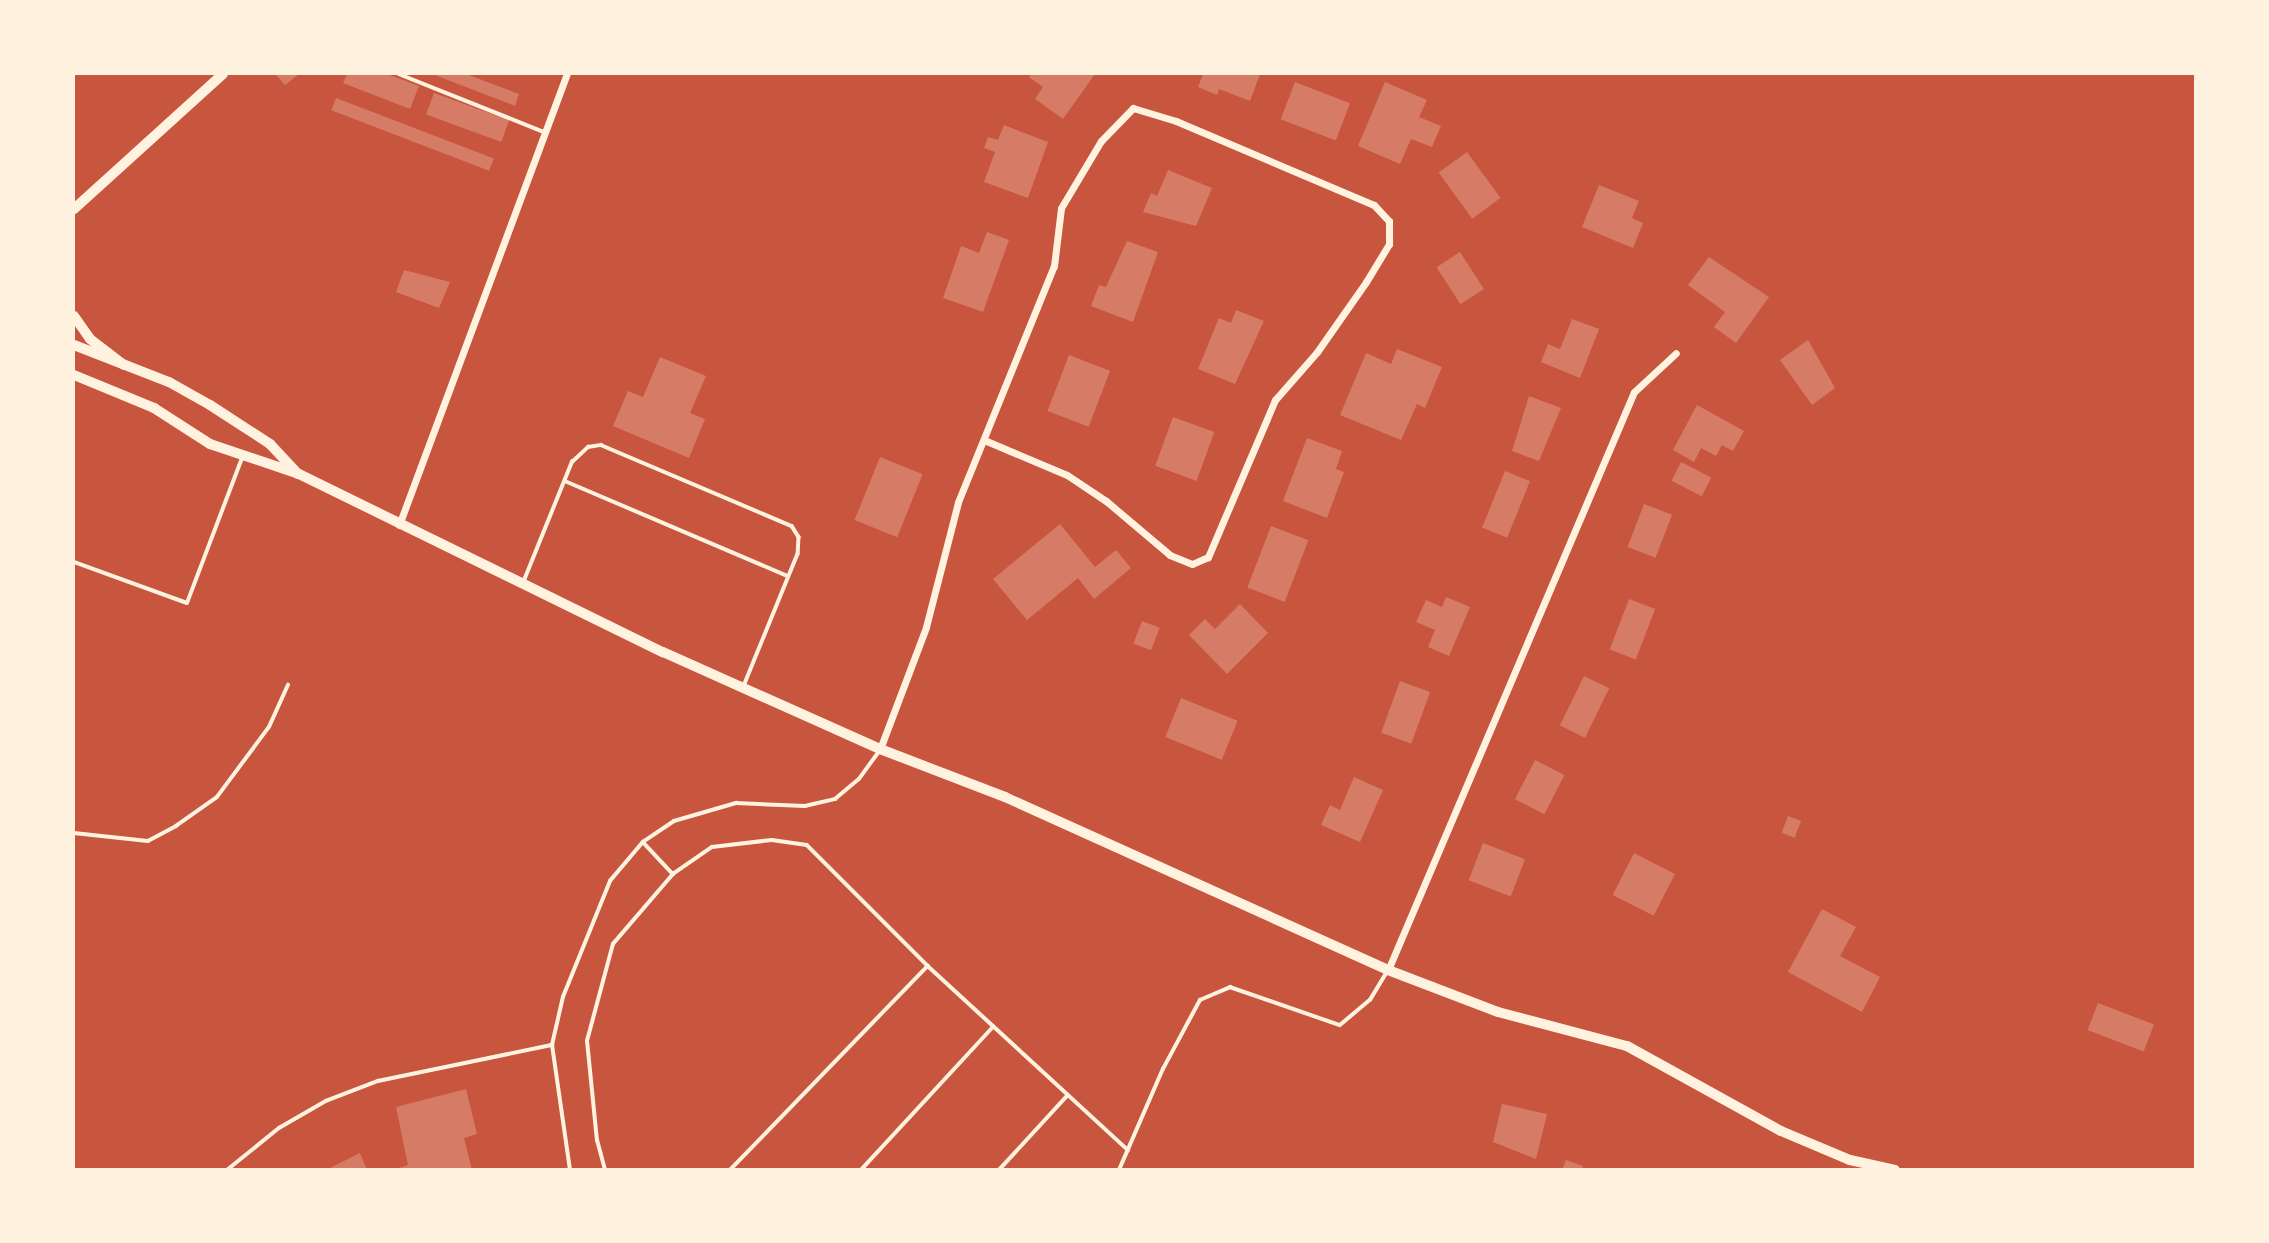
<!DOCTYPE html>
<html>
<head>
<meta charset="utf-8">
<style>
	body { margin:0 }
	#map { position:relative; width:2269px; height:1243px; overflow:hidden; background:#c8553d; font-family:Karla,sans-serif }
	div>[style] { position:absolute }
	.building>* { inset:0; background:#d67c66; transform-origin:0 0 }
	.service>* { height:3.5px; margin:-1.75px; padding:0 1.75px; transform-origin:1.75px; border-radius:1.75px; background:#fff3e0 }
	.minor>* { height:7px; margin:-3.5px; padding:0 3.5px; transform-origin:3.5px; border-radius:3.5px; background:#fff3e0 }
	.tertiary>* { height:10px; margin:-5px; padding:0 5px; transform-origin:5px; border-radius:5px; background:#fff3e0 }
	.secondary>* { height:10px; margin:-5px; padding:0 5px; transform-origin:5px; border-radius:5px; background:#fff3e0 }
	span { translate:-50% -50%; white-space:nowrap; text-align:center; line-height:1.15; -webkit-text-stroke:5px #fff3e0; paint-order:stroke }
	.frame { position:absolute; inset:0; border:75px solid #fff3e0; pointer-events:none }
</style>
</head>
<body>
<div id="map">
	<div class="building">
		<i style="clip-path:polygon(275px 74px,299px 74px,285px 85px)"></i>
		<i style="clip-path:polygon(347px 74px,387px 74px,419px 86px,410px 109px,343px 83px)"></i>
		<i style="clip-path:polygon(432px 74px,466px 74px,519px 94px,515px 106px)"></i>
		<i style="clip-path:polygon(1032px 74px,1095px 74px,1063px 119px,1035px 99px,1043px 87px,1029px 77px)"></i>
		<i style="clip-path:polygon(1203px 74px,1260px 74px,1250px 101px,1219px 89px,1217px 95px,1198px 87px)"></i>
		<i style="left:1295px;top:82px;width:59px;height:40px;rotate:21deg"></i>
		<i style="clip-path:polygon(1385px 82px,1427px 100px,1419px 117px,1441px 126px,1432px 147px,1411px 139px,1400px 164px,1358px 146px)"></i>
		<i style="left:434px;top:93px;width:80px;height:23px;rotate:20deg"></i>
		<i style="left:336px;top:98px;width:169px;height:13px;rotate:21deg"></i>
		<i style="clip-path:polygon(1004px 125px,1048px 142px,1028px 198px,984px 182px,995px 152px,984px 148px,988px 137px,998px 140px)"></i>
		<i style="left:1467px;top:152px;width:57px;height:35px;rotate:54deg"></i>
		<i style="clip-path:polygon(1168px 170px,1212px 188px,1196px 226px,1143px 212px,1151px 193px,1157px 196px)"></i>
		<i style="clip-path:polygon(1599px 185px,1639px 201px,1632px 218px,1643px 223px,1633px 248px,1582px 227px)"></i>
		<i style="clip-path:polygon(987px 232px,1009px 240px,983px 312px,943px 298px,961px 246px,979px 253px)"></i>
		<i style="clip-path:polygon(1127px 241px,1158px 252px,1133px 322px,1091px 306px,1099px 285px,1106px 287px)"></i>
		<i style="left:1460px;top:252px;width:44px;height:28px;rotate:57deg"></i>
		<i style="clip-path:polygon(1709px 257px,1769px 297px,1736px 343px,1714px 327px,1725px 312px,1688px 285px)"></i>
		<i style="clip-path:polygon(404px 270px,450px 282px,439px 308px,396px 292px)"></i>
		<i style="clip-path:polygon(1236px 310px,1264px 321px,1235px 384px,1198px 369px,1219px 318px,1231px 323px)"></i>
		<i style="clip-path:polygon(1572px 319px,1599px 329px,1580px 378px,1541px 362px,1548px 344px,1560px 349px)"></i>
		<i style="clip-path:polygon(1808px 340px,1835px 388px,1812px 405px,1780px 360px)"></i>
		<i style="clip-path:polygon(1397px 349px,1442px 367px,1425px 408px,1417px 404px,1401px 440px,1340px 415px,1366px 353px,1391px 364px)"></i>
		<i style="left:1069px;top:355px;width:44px;height:60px;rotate:21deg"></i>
		<i style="clip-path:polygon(660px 357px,706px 376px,690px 413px,705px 419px,689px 458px,613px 426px,628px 391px,643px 397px)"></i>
		<i style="clip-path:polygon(1529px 396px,1561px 408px,1539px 461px,1512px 451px)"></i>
		<i style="clip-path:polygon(1697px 405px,1744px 431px,1733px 451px,1722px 445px,1716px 456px,1701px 448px,1694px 462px,1673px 450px)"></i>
		<i style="left:1173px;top:417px;width:44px;height:52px;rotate:20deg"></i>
		<i style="clip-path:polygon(1307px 438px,1342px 451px,1336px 469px,1344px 472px,1327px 518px,1283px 501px)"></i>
		<i style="left:880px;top:457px;width:46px;height:68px;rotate:22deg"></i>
		<i style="left:1681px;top:462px;width:34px;height:21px;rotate:27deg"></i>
		<i style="left:1505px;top:471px;width:27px;height:61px;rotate:22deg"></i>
		<i style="left:1644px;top:504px;width:30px;height:46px;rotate:21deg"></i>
		<i style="clip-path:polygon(1060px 524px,1095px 567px,1116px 550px,1131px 568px,1094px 599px,1078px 578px,1027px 620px,993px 579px)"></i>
		<i style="left:1271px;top:526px;width:40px;height:66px;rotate:21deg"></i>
		<i style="clip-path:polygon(1446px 597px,1470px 607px,1449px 656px,1428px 647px,1435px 630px,1416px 622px,1426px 600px,1442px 607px)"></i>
		<i style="left:1629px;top:599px;width:28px;height:54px;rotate:21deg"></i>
		<i style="clip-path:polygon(1240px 604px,1268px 633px,1227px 674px,1189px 635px,1205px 619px,1215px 629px)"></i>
		<i style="left:1142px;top:621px;width:19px;height:24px;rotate:21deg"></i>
		<i style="left:1584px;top:676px;width:28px;height:55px;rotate:26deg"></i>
		<i style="left:1400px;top:681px;width:32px;height:55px;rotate:20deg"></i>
		<i style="left:1181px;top:698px;width:61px;height:42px;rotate:22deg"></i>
		<i style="left:1535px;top:760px;width:33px;height:44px;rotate:27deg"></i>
		<i style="clip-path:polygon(1354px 777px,1383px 790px,1360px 842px,1321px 825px,1330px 805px,1340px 810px)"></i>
		<i style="left:1788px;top:816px;width:14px;height:18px;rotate:21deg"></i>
		<i style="left:1483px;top:843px;width:45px;height:40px;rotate:21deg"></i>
		<i style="left:1634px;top:853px;width:46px;height:47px;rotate:27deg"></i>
		<i style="clip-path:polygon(1822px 909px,1856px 927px,1840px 956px,1880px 977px,1862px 1012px,1788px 972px)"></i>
		<i style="left:2098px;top:1003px;width:60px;height:29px;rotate:21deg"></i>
		<i style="clip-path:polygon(466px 1089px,477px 1134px,464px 1138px,472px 1170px,393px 1170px,408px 1165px,396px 1107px)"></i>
		<i style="clip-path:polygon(1502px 1104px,1547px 1114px,1536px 1159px,1493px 1142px)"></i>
		<i style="clip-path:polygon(360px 1153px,367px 1170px,326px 1170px)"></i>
		<i style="clip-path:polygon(1566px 1160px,1583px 1166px,1581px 1170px,1562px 1170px)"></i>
	</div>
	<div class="service">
		<i style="left:399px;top:74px;width:156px;rotate:21.8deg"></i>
		<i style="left:565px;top:481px;width:242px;rotate:23.1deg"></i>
		<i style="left:74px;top:562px;width:120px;rotate:19.9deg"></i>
		<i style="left:187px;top:603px;width:155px;rotate:-69.2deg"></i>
		<i style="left:523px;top:583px;width:131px;rotate:-68deg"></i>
		<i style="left:572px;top:462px;width:22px;rotate:-43deg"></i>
		<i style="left:588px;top:447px;width:13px;rotate:-9deg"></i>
		<i style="left:601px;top:445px;width:207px;rotate:23deg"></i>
		<i style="left:792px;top:526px;width:13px;rotate:58deg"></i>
		<i style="left:799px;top:537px;width:17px;rotate:93deg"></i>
		<i style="left:798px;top:554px;width:143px;rotate:112.2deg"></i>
		<i style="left:74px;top:833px;width:74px;rotate:6.2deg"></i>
		<i style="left:148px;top:841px;width:32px;rotate:-28deg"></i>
		<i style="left:176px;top:826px;width:50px;rotate:-35.3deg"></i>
		<i style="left:217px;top:797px;width:87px;rotate:-53.4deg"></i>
		<i style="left:269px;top:727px;width:46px;rotate:-65.7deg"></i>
		<i style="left:643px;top:842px;width:44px;rotate:46.8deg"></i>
		<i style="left:673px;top:874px;width:47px;rotate:-34.7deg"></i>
		<i style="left:712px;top:847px;width:60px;rotate:-6.7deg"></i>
		<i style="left:772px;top:840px;width:35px;rotate:8deg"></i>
		<i style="left:807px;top:845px;width:171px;rotate:45deg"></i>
		<i style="left:928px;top:966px;width:272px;rotate:42.6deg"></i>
		<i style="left:227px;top:1170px;width:67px;rotate:-38.9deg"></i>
		<i style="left:279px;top:1128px;width:54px;rotate:-29.9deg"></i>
		<i style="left:326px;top:1101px;width:56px;rotate:-21deg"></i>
		<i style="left:378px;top:1081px;width:178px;rotate:-11.7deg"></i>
		<i style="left:570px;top:1170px;width:126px;rotate:-98.2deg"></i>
		<i style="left:552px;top:1045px;width:49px;rotate:-77.1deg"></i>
		<i style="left:563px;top:997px;width:125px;rotate:-67.9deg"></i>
		<i style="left:610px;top:881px;width:51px;rotate:-49.8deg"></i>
		<i style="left:643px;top:842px;width:37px;rotate:-34deg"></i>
		<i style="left:674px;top:821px;width:65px;rotate:-16.2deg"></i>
		<i style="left:736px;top:803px;width:69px;rotate:2.5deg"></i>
		<i style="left:805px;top:806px;width:31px;rotate:-13deg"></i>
		<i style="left:835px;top:799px;width:31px;rotate:-40deg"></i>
		<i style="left:859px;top:779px;width:34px;rotate:-54deg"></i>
		<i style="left:605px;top:1170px;width:30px;rotate:-105deg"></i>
		<i style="left:597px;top:1141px;width:100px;rotate:-95.7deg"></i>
		<i style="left:587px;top:1041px;width:100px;rotate:-75deg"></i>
		<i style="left:613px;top:944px;width:92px;rotate:-49.4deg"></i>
		<i style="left:730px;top:1170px;width:284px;rotate:-45.9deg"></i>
		<i style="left:861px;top:1170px;width:195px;rotate:-47.3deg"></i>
		<i style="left:999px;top:1170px;width:100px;rotate:-47.4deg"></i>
		<i style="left:1119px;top:1170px;width:110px;rotate:-66.5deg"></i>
		<i style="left:1163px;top:1069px;width:78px;rotate:-61.8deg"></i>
		<i style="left:1200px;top:1000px;width:33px;rotate:-23deg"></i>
		<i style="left:1230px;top:987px;width:116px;rotate:19.1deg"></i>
		<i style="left:1340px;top:1025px;width:39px;rotate:-40deg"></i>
		<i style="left:1370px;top:1000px;width:35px;rotate:-59deg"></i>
	</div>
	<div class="minor">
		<i style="left:399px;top:525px;width:481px;rotate:-69.6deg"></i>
		<i style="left:880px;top:749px;width:130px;rotate:-69.3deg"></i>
		<i style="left:926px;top:627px;width:129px;rotate:-75.6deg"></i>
		<i style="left:958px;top:502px;width:255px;rotate:-67.9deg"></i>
		<i style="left:1054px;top:266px;width:58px;rotate:-83.1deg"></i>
		<i style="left:1061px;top:208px;width:78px;rotate:-59.2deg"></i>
		<i style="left:1101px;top:141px;width:46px;rotate:-45.9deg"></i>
		<i style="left:1133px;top:108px;width:45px;rotate:16.8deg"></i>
		<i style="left:1176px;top:121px;width:215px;rotate:23deg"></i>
		<i style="left:1374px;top:205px;width:22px;rotate:47deg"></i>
		<i style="left:1389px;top:221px;width:23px;rotate:90deg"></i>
		<i style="left:1389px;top:244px;width:44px;rotate:121.2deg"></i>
		<i style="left:1366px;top:282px;width:85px;rotate:125deg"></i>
		<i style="left:1317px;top:352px;width:64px;rotate:131.2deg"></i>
		<i style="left:1275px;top:400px;width:171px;rotate:113.1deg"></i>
		<i style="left:1208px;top:557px;width:17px;rotate:156deg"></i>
		<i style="left:1192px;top:564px;width:24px;rotate:-158deg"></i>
		<i style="left:1170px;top:555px;width:84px;rotate:-139.8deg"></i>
		<i style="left:1106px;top:501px;width:47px;rotate:-146.3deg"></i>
		<i style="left:1067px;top:475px;width:90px;rotate:-157.1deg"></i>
		<i style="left:1388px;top:970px;width:628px;rotate:-66.95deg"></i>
		<i style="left:1634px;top:392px;width:57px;rotate:-42.9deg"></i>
	</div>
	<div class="tertiary">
		<i style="left:74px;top:345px;width:102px;rotate:21.3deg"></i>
		<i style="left:169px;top:382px;width:47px;rotate:29.3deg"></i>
		<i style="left:210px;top:405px;width:72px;rotate:33deg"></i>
		<i style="left:270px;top:444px;width:41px;rotate:47deg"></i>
		<i style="left:74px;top:375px;width:87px;rotate:22.4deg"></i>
		<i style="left:154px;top:408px;width:67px;rotate:32.7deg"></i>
		<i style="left:210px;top:444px;width:94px;rotate:18.6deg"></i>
		<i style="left:299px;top:474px;width:405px;rotate:26.1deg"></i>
		<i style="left:663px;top:652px;width:238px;rotate:24.1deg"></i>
		<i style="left:880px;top:749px;width:134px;rotate:21deg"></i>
		<i style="left:1005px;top:797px;width:420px;rotate:24.3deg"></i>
		<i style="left:1388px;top:970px;width:118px;rotate:20.9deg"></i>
		<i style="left:1498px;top:1012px;width:133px;rotate:14.8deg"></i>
		<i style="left:1627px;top:1046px;width:176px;rotate:28.9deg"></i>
		<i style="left:1781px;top:1131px;width:75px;rotate:22.8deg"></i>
		<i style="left:1850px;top:1160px;width:46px;rotate:12.5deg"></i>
	</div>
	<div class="secondary">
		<i style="left:74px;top:209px;width:201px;rotate:-42.2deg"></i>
		<i style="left:74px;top:316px;width:28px;rotate:55deg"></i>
		<i style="left:90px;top:339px;width:43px;rotate:37.4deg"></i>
	</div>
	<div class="frame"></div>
</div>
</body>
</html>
